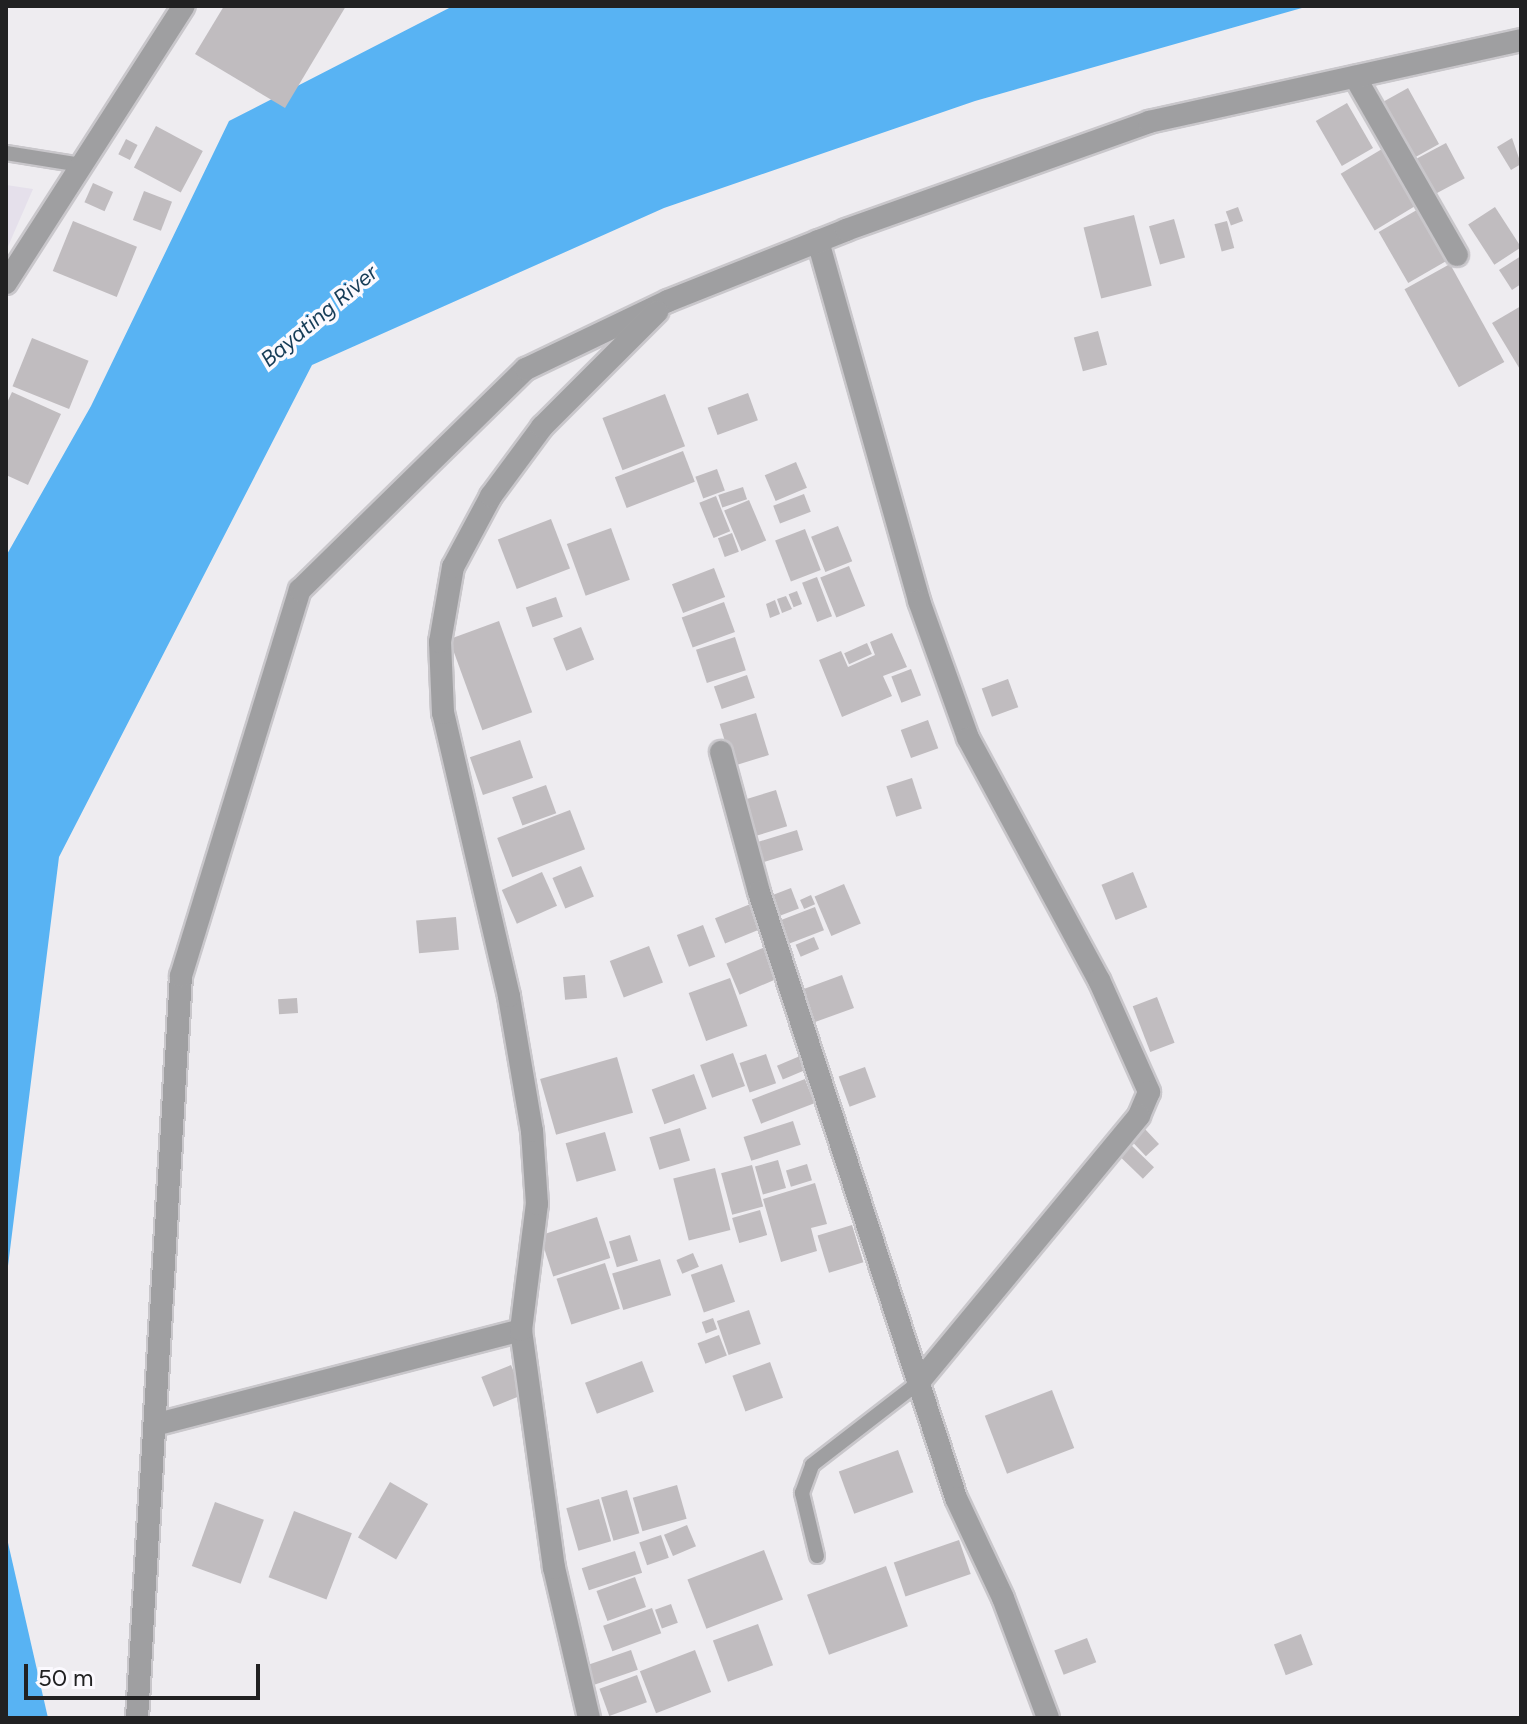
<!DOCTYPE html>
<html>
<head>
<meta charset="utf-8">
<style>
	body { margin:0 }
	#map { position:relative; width:1527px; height:1724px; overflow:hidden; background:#eeecf0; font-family:Figtree,sans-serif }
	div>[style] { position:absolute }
	.built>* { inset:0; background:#e5e0eb }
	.water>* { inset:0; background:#58b3f3 }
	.building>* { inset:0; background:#c0bcbf; transform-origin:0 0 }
	.roads { filter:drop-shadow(2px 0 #c9c7cb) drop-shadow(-2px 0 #c9c7cb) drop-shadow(0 2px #c9c7cb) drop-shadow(0 -2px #c9c7cb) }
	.service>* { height:14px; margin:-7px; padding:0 7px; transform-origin:7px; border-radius:7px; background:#9f9fa1 }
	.minor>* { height:22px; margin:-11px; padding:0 11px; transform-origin:11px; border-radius:11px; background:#9f9fa1 }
	.tertiary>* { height:22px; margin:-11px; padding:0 11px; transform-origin:11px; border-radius:11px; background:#9f9fa1 }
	span { translate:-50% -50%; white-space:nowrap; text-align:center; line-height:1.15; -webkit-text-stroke:7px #fbf9fe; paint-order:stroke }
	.water-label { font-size:22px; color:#163c57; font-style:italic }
	.frame { position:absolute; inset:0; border:8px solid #212122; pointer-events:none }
	.scale { position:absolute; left:24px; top:1664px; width:236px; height:36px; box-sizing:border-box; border:4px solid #212122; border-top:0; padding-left:10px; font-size:24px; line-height:28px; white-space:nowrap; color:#212122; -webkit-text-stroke:6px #fbf9fe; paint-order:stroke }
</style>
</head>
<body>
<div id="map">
	<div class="built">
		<i style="clip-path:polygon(6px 185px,33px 189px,6px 251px)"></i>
	</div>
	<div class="water">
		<i style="clip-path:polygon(453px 6px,1309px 6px,975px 101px,664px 208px,312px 365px,59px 857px,6px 1282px,6px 556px,91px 406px,229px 121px)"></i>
		<i style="clip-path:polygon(6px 1534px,48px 1718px,6px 1718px)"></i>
	</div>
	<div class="building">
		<i style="clip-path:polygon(224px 6px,346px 6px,285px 108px,195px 54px)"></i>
		<i style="left:1408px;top:88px;width:64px;height:37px;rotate:61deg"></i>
		<i style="left:1347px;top:103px;width:52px;height:36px;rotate:60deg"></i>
		<i style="left:156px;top:126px;width:53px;height:47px;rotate:28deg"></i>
		<i style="clip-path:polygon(1512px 138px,1521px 164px,1511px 170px,1497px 147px)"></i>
		<i style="left:126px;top:139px;width:13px;height:17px;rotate:27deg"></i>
		<i style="left:1446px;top:143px;width:40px;height:33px;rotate:62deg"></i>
		<i style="left:1387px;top:146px;width:66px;height:54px;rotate:59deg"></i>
		<i style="left:93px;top:183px;width:22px;height:21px;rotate:24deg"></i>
		<i style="left:144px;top:191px;width:30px;height:31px;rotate:21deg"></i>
		<i style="left:1238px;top:207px;width:15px;height:13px;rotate:70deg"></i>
		<i style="left:1422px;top:207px;width:59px;height:50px;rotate:60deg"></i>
		<i style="left:1495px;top:207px;width:48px;height:32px;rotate:57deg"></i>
		<i style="left:1134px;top:215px;width:73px;height:52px;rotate:76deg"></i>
		<i style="left:1174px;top:219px;width:40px;height:26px;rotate:74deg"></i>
		<i style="left:73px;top:221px;width:69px;height:54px;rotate:22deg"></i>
		<i style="left:1227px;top:221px;width:28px;height:13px;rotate:75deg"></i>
		<i style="clip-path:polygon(1521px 256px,1521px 284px,1512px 290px,1499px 270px)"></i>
		<i style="left:1450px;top:264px;width:112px;height:52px;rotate:61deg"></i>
		<i style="clip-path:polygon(1521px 306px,1521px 371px,1492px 323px)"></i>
		<i style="left:1098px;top:331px;width:35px;height:25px;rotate:75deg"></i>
		<i style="left:32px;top:338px;width:61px;height:52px;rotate:22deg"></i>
		<i style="clip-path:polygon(12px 392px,61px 414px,28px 485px,6px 475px,6px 405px)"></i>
		<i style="left:748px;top:393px;width:29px;height:43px;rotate:70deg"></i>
		<i style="left:665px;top:394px;width:56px;height:67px;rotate:69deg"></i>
		<i style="left:683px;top:451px;width:33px;height:73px;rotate:69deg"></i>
		<i style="left:796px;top:462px;width:28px;height:34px;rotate:67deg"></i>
		<i style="left:717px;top:469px;width:23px;height:23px;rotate:70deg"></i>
		<i style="left:743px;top:487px;width:13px;height:26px;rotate:72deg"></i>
		<i style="left:804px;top:494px;width:19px;height:33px;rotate:69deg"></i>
		<i style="left:716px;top:496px;width:38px;height:18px;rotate:68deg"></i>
		<i style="left:749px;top:500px;width:44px;height:27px;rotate:67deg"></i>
		<i style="left:551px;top:519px;width:53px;height:57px;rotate:69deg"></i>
		<i style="left:838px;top:526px;width:38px;height:29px;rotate:68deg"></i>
		<i style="left:611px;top:528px;width:55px;height:47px;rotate:70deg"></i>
		<i style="left:805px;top:529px;width:44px;height:32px;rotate:69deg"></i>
		<i style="left:732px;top:533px;width:20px;height:15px;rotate:70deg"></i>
		<i style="left:849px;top:566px;width:43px;height:31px;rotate:68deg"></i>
		<i style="left:714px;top:568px;width:31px;height:45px;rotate:69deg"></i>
		<i style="left:817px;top:577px;width:42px;height:16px;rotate:69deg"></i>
		<i style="left:797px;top:591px;width:14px;height:9px;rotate:69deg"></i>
		<i style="clip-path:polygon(786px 596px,792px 609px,782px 613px,777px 599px)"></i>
		<i style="left:556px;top:597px;width:21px;height:32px;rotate:71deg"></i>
		<i style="clip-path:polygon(775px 600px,780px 614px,770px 618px,766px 604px)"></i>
		<i style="left:724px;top:602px;width:32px;height:45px;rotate:70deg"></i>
		<i style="left:499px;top:621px;width:97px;height:53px;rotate:70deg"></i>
		<i style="left:581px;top:627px;width:35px;height:30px;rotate:68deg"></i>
		<i style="clip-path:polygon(892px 633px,907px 667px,883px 676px,892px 696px,842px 717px,819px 660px,841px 651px,848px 667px,875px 655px,870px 642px)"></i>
		<i style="left:735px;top:637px;width:35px;height:41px;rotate:72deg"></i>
		<i style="left:867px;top:643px;width:12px;height:25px;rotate:66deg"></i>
		<i style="left:911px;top:669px;width:28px;height:21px;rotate:69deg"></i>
		<i style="left:747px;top:675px;width:24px;height:35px;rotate:71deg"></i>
		<i style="left:1008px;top:679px;width:30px;height:28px;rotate:70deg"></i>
		<i style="left:756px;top:713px;width:44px;height:38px;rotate:73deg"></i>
		<i style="left:928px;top:720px;width:30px;height:29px;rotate:70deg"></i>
		<i style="left:520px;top:740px;width:40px;height:53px;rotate:71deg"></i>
		<i style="left:912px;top:778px;width:32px;height:27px;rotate:72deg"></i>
		<i style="left:546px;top:785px;width:30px;height:36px;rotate:70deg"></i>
		<i style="left:776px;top:790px;width:38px;height:34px;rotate:73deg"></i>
		<i style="left:570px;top:810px;width:42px;height:78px;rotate:69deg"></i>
		<i style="left:797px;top:830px;width:21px;height:41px;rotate:73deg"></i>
		<i style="left:581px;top:866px;width:33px;height:31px;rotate:67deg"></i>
		<i style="left:542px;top:872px;width:37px;height:44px;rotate:66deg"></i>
		<i style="left:1133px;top:872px;width:38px;height:34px;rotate:68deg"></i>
		<i style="left:844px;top:884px;width:43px;height:32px;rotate:67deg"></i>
		<i style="left:791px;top:888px;width:22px;height:28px;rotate:69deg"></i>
		<i style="left:811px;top:895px;width:10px;height:12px;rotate:66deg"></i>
		<i style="left:753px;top:903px;width:27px;height:41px;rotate:68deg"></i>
		<i style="left:815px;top:907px;width:25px;height:46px;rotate:69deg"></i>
		<i style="left:456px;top:917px;width:33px;height:40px;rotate:85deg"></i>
		<i style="left:703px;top:925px;width:34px;height:28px;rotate:69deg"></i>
		<i style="left:814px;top:937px;width:13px;height:20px;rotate:67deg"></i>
		<i style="left:649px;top:946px;width:39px;height:42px;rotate:69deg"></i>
		<i style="left:765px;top:947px;width:34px;height:42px;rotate:67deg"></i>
		<i style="left:585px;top:975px;width:23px;height:22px;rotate:85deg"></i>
		<i style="left:842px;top:975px;width:35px;height:45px;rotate:70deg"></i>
		<i style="left:730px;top:978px;width:51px;height:44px;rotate:70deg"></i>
		<i style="left:1157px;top:997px;width:49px;height:26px;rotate:69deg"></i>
		<i style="left:297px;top:998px;width:15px;height:19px;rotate:86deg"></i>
		<i style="left:733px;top:1053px;width:35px;height:35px;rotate:70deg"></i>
		<i style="left:766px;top:1054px;width:31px;height:28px;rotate:71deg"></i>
		<i style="left:800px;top:1056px;width:15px;height:25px;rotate:67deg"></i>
		<i style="left:617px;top:1057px;width:58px;height:80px;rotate:74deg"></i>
		<i style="left:865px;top:1067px;width:32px;height:28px;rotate:70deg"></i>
		<i style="left:694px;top:1074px;width:37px;height:45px;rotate:70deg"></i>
		<i style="left:805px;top:1079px;width:26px;height:57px;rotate:69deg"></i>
		<i style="left:793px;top:1121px;width:25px;height:52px;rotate:72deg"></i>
		<i style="left:680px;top:1128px;width:34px;height:32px;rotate:73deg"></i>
		<i style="left:1144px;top:1128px;width:22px;height:18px;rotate:47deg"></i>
		<i style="left:605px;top:1132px;width:40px;height:41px;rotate:74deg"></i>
		<i style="left:1131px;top:1145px;width:32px;height:16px;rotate:44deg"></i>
		<i style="left:778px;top:1160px;width:29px;height:24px;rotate:74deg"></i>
		<i style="left:807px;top:1164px;width:17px;height:22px;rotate:73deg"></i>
		<i style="left:752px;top:1165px;width:43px;height:32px;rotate:75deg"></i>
		<i style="left:715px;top:1168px;width:64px;height:43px;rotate:76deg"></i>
		<i style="clip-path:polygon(815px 1183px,827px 1224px,811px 1228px,817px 1251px,781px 1262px,763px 1199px)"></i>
		<i style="left:760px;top:1210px;width:26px;height:29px;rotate:74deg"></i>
		<i style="left:597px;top:1217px;width:43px;height:60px;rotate:72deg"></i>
		<i style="left:852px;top:1225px;width:39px;height:36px;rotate:73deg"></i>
		<i style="left:630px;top:1235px;width:27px;height:22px;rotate:73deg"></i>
		<i style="left:693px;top:1253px;width:15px;height:18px;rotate:67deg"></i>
		<i style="left:660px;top:1259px;width:38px;height:50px;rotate:73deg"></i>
		<i style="left:605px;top:1263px;width:48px;height:51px;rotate:72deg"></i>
		<i style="left:722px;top:1264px;width:40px;height:33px;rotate:71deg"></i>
		<i style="left:749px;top:1310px;width:36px;height:34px;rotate:71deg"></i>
		<i style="left:713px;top:1318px;width:12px;height:12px;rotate:70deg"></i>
		<i style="left:719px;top:1335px;width:22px;height:23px;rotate:69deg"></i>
		<i style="left:642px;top:1361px;width:33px;height:61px;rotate:69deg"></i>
		<i style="left:770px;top:1362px;width:38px;height:40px;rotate:70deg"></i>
		<i style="left:511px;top:1365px;width:32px;height:32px;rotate:68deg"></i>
		<i style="left:1052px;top:1390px;width:62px;height:72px;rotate:69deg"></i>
		<i style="left:898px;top:1450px;width:45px;height:63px;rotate:70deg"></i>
		<i style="left:390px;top:1482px;width:44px;height:64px;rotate:30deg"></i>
		<i style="left:677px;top:1485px;width:35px;height:46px;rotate:74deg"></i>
		<i style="left:627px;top:1490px;width:45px;height:27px;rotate:74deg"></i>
		<i style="left:599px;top:1499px;width:44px;height:34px;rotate:74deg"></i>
		<i style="left:215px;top:1502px;width:52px;height:68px;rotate:20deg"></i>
		<i style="left:294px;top:1511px;width:62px;height:71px;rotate:21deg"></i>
		<i style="left:687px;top:1525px;width:23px;height:25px;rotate:67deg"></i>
		<i style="left:661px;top:1535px;width:24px;height:23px;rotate:71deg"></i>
		<i style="left:959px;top:1540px;width:36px;height:69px;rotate:71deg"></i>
		<i style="left:764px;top:1550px;width:53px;height:82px;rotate:69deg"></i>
		<i style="left:635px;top:1551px;width:23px;height:56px;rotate:72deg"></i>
		<i style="left:886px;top:1566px;width:64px;height:84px;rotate:70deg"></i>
		<i style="left:635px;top:1577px;width:32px;height:41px;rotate:70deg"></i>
		<i style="left:671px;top:1604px;width:20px;height:17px;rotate:70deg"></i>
		<i style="left:652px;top:1608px;width:27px;height:52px;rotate:70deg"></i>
		<i style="left:758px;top:1624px;width:44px;height:48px;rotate:70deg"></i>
		<i style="left:1301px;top:1634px;width:33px;height:29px;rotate:69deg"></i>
		<i style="left:1087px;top:1638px;width:26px;height:35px;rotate:69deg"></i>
		<i style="left:631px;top:1650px;width:21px;height:46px;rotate:71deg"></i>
		<i style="left:695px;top:1650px;width:45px;height:59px;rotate:69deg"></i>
		<i style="left:637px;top:1675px;width:29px;height:40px;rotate:70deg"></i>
	</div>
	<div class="roads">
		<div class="service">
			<i style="left:6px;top:153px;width:76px;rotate:9.1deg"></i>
			<i style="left:817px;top:1556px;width:65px;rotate:-103.4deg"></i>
			<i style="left:802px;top:1493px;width:30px;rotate:-70deg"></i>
			<i style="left:812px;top:1465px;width:134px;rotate:-37.7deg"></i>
		</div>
		<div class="minor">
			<i style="left:1355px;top:77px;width:205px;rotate:60.2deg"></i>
			<i style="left:818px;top:241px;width:374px;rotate:74.3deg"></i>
			<i style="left:919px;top:601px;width:145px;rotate:70.3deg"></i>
			<i style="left:968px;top:738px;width:275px;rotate:61.6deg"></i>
			<i style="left:1099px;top:980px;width:123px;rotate:65.9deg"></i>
			<i style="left:1149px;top:1092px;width:26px;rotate:113deg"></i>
			<i style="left:1139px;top:1116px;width:347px;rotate:129.6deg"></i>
			<i style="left:721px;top:752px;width:145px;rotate:74.8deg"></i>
			<i style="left:759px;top:892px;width:637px;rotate:71.99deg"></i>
			<i style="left:956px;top:1498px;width:110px;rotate:64.8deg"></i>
			<i style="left:1003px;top:1598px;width:128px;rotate:69.4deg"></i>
			<i style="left:158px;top:1424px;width:375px;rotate:-14.5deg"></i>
			<i style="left:137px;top:1718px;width:743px;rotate:-86.61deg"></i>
			<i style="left:181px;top:976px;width:404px;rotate:-72.9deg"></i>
			<i style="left:300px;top:590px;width:316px;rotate:-44.4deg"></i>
			<i style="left:526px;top:369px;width:157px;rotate:-25.6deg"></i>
			<i style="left:668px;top:301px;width:192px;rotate:-21.7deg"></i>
			<i style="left:846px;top:230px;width:322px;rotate:-19.6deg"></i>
			<i style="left:1149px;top:122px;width:381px;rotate:-12.4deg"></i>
			<i style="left:589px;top:1718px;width:154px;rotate:-103.1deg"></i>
			<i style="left:554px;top:1568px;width:240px;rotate:-97.9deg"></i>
			<i style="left:521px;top:1330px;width:127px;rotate:-82.8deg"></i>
			<i style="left:537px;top:1204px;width:73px;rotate:-93.9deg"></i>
			<i style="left:532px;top:1131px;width:137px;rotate:-99.7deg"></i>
			<i style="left:509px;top:996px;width:291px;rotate:-103.1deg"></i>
			<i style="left:443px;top:713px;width:71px;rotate:-92.4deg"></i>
			<i style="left:440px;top:642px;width:76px;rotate:-80.2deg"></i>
			<i style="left:453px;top:567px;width:81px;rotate:-61.8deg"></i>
			<i style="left:491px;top:496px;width:86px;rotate:-53.5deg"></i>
			<i style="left:542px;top:427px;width:163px;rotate:-45deg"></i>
		</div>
		<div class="tertiary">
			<i style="left:6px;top:283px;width:329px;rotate:-57.3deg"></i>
		</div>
	</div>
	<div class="water-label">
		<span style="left:319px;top:316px;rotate:-40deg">Bayating River</span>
	</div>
	<div class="frame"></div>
	<div class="scale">50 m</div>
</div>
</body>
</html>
